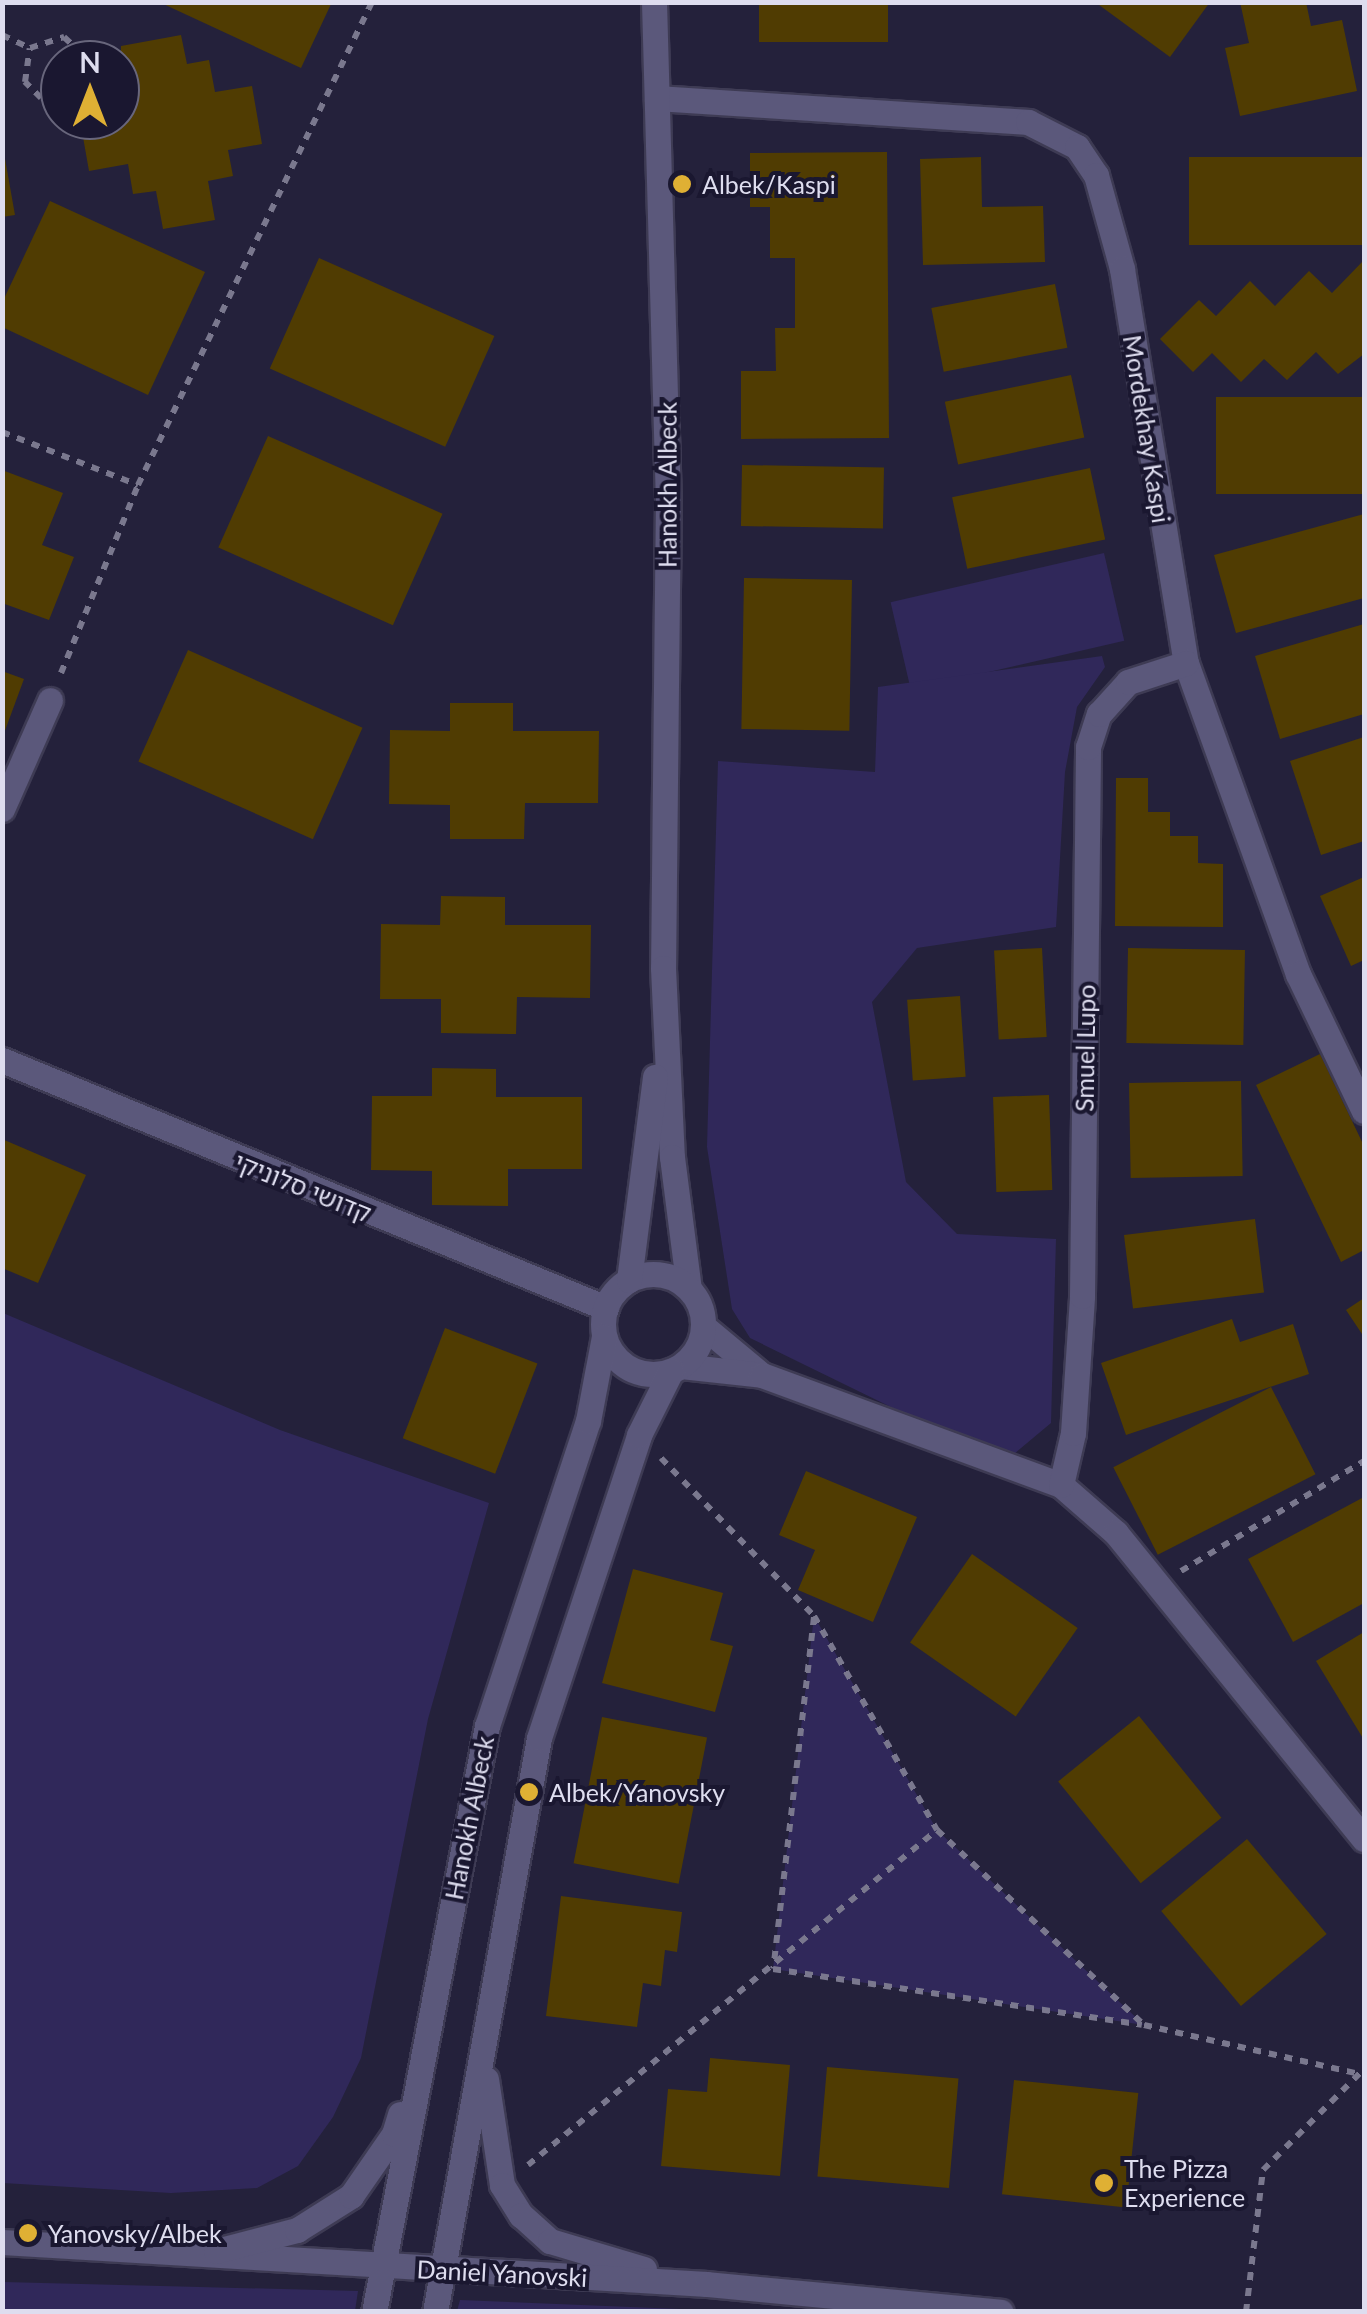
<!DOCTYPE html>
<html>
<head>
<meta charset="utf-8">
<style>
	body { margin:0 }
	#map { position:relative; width:1367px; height:2314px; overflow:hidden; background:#24213b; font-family:Lato,"Noto Sans Hebrew",sans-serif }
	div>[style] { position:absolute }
	.green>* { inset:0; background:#30285a; transform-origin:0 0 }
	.building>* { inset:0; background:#503c02; transform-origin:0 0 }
	.path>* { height:6px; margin-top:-3px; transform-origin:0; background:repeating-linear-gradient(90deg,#7a788e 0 8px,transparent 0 16px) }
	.roads { filter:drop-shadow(2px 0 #3e3b54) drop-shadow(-2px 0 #3e3b54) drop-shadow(0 2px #3e3b54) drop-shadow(0 -2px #3e3b54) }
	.minor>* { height:25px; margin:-12.5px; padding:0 12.5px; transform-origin:12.5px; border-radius:12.5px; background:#5b587b }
	.tertiary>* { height:25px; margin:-12.5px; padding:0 12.5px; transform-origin:12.5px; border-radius:12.5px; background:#5b587b }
	.tertiary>.ring { margin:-12.5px; padding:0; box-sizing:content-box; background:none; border:25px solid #5b587b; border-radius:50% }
	.dots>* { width:28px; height:28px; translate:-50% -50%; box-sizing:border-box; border:5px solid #1a1730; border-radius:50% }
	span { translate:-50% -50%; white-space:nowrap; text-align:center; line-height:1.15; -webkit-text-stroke:8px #1a1730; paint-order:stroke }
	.poi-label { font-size:25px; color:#deddef }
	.left { translate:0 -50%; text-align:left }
	.street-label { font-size:25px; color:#deddef }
	.frame { position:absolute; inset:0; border:5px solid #deddef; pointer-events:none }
	.north { position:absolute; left:40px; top:40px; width:100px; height:100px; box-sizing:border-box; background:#1a1730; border:2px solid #68667c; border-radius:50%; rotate:0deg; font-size:28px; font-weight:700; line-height:40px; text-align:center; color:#deddef }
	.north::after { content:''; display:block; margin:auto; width:35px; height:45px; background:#dfb034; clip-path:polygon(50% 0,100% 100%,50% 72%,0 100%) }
</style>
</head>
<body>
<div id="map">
	<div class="green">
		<i style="left:1104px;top:553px;width:90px;height:219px;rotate:77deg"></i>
		<i style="clip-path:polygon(1102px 656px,1105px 667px,1077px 707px,1065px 772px,1056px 927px,917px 948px,872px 1002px,906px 1182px,957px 1234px,1056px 1239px,1051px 1423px,1014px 1454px,897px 1410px,750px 1338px,732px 1309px,707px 1147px,718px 761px,875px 772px,878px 687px)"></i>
		<i style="clip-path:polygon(3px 1313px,280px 1430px,489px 1503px,428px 1719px,361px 2058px,333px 2117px,298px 2166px,257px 2188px,171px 2193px,3px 2183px)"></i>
		<i style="clip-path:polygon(814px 1616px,937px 1830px,1144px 2025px,773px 1969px)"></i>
		<i style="clip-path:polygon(3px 2282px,358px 2291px,355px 2311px,3px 2312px)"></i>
		<i style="clip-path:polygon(460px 2300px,704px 2310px,724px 2311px,457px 2311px)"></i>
	</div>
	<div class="building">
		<i style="clip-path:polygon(159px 2px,332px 2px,301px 68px)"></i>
		<i style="left:759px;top:2px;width:129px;height:40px"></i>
		<i style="clip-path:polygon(1095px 2px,1210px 2px,1170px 57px)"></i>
		<i style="clip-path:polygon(1240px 2px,1306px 2px,1311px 26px,1342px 20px,1357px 91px,1240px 116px,1225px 48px,1249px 43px)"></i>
		<i style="clip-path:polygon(181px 35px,187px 64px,209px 60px,215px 92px,252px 86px,262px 144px,228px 150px,233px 176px,208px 181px,215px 220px,163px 229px,156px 191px,133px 194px,128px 164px,89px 171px,80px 120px,120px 120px,121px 46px)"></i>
		<i style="clip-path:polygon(887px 152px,889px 438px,741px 439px,741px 371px,776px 371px,775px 328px,795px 328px,795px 258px,770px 258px,770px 207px,750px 207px,750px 153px)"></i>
		<i style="clip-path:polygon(4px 153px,15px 215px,2px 217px,2px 154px)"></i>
		<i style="clip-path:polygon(981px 157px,982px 207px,1043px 206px,1045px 262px,923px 265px,920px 159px)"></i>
		<i style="left:1364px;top:157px;width:88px;height:175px;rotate:90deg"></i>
		<i style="clip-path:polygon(50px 201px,205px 272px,148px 395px,2px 327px,2px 303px)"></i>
		<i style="left:319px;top:258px;width:192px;height:121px;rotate:24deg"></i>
		<i style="clip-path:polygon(1364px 260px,1364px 354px,1338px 374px,1316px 352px,1287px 380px,1264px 359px,1241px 382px,1212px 353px,1193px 372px,1160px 339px,1199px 300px,1216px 316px,1250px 281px,1275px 306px,1309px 271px,1332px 293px)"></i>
		<i style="left:1055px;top:284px;width:65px;height:126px;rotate:79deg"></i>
		<i style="left:1071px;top:375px;width:64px;height:129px;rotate:78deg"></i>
		<i style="left:1364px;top:397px;width:97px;height:148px;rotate:90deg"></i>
		<i style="left:268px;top:436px;width:191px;height:122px;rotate:24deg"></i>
		<i style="left:742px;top:465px;width:142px;height:61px;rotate:1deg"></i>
		<i style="left:1090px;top:468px;width:73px;height:141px;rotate:78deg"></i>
		<i style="clip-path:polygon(2px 470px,63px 493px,42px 545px,74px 557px,49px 620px,2px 603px)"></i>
		<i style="clip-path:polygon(1364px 514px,1364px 598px,1236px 633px,1214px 555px)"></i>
		<i style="left:744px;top:578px;width:108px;height:151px;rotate:1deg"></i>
		<i style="clip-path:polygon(1364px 624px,1364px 714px,1280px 739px,1255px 656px)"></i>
		<i style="left:188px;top:650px;width:191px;height:122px;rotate:24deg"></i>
		<i style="clip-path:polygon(2px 671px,24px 679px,3px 736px,2px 736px)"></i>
		<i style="clip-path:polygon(450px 703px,513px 703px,513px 731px,599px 731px,598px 803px,525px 803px,524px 839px,450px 839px,450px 805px,389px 804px,390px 730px,450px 731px)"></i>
		<i style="clip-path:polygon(1364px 737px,1364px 841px,1321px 855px,1290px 761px)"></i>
		<i style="clip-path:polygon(1116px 778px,1148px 778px,1148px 812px,1170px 812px,1170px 836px,1198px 836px,1198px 863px,1223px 864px,1223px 927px,1115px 926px)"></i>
		<i style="clip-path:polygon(1364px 877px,1364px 960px,1351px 966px,1320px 896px)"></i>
		<i style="clip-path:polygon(441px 896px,505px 897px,505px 925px,591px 925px,590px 998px,517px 997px,516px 1034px,441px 1033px,441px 999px,380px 999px,381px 924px,440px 925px)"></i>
		<i style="left:1042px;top:948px;width:89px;height:48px;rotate:87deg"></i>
		<i style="left:1128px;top:948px;width:117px;height:95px;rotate:1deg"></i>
		<i style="left:960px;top:996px;width:81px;height:53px;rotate:86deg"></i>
		<i style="clip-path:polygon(1320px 1054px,1364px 1146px,1364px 1250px,1341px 1262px,1256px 1085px)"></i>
		<i style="clip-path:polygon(432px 1068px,496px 1069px,496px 1097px,582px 1097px,582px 1169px,508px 1169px,508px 1206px,432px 1205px,432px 1171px,371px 1170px,372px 1096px,432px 1096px)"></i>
		<i style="left:1241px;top:1081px;width:95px;height:112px;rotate:89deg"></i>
		<i style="left:1049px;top:1095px;width:95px;height:56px;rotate:88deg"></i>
		<i style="clip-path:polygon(2px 1139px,86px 1175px,38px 1283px,2px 1268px)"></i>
		<i style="left:1255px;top:1219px;width:74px;height:132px;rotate:83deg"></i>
		<i style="clip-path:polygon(1364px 1298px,1364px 1337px,1346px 1310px)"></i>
		<i style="clip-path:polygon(1232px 1319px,1240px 1342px,1293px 1324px,1309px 1374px,1126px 1435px,1101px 1363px)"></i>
		<i style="left:445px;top:1328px;width:99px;height:118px;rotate:21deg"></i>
		<i style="left:1271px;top:1387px;width:98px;height:177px;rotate:63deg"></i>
		<i style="clip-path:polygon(806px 1471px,917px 1517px,873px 1622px,798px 1590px,815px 1550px,779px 1535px)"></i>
		<i style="clip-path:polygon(1364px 1497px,1364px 1603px,1293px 1642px,1248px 1559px)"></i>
		<i style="left:972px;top:1554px;width:129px;height:108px;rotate:35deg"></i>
		<i style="clip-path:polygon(633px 1569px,723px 1593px,710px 1640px,733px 1646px,715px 1712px,602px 1683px)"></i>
		<i style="clip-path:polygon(1364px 1632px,1364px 1740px,1316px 1661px)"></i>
		<i style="left:1139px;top:1716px;width:131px;height:104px;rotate:51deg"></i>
		<i style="left:602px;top:1717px;width:107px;height:149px;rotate:11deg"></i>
		<i style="left:1247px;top:1839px;width:124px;height:112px;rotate:50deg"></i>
		<i style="clip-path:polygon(561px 1896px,682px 1912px,677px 1952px,665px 1950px,661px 1986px,643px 1983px,637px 2027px,546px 2016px)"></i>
		<i style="clip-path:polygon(710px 2058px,790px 2065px,780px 2176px,661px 2166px,668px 2089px,707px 2092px)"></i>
		<i style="left:827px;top:2067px;width:132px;height:110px;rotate:5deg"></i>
		<i style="left:1014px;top:2080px;width:125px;height:115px;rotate:6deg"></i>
	</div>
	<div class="path">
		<i style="left:2px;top:35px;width:31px;rotate:25deg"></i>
		<i style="left:60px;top:102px;width:19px;rotate:-168deg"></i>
		<i style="left:41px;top:98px;width:23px;rotate:-135deg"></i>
		<i style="left:25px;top:82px;width:34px;rotate:-82deg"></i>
		<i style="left:30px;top:48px;width:36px;rotate:-18deg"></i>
		<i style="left:64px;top:37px;width:34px;rotate:43deg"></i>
		<i style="left:2px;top:432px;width:146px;rotate:21.3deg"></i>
		<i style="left:61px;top:673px;width:203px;rotate:-67.7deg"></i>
		<i style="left:138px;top:485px;width:537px;rotate:-64.15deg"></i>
		<i style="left:661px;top:1458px;width:220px;rotate:45.9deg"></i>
		<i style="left:814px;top:1616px;width:247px;rotate:60.1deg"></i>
		<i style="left:937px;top:1830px;width:284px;rotate:43.3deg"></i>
		<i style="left:1144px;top:2025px;width:226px;rotate:12.8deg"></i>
		<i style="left:1181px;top:1571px;width:214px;rotate:-31deg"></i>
		<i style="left:814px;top:1617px;width:354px;rotate:96.6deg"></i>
		<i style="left:773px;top:1969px;width:373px;rotate:8.6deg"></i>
		<i style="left:528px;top:2165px;width:529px;rotate:-39.32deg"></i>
		<i style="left:1246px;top:2312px;width:143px;rotate:-83.2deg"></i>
		<i style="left:1263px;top:2170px;width:143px;rotate:-45deg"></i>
	</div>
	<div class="roads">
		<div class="minor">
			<i style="left:657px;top:98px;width:372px;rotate:3.7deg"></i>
			<i style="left:1028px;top:122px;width:55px;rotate:27deg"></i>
			<i style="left:1077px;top:147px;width:34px;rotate:56deg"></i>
			<i style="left:1096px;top:175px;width:98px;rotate:74.5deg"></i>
			<i style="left:1122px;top:269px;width:399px;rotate:80.8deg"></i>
			<i style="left:1186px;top:663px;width:331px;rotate:70.2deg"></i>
			<i style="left:1298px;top:974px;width:152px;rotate:64.3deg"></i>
			<i style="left:2px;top:809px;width:119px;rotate:-66.2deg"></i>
			<i style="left:2px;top:1060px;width:653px;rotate:22.32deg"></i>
			<i style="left:703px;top:1326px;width:72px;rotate:39.9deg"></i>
			<i style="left:681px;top:1366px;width:81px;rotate:6.3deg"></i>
			<i style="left:762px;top:1375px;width:319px;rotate:20.2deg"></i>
			<i style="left:1061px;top:1485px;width:73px;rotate:41.1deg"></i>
			<i style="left:1116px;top:1533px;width:394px;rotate:51deg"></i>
			<i style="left:1061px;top:1485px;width:53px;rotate:-77deg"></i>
			<i style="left:1073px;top:1433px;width:137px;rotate:-86.2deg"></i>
			<i style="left:1082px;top:1296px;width:549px;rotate:-89.37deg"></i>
			<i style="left:1088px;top:747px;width:35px;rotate:-72deg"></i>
			<i style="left:1099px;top:714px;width:43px;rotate:-47.8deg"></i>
			<i style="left:1128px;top:682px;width:61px;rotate:-18.1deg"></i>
		</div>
		<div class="tertiary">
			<i style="left:654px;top:2px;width:494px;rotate:88.4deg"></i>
			<i style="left:668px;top:496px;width:472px;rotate:90.6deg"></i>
			<i style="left:663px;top:968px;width:189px;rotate:87.3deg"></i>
			<i style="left:672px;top:1157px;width:133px;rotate:82.7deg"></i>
			<i class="ring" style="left:603px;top:1274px;width:75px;height:75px"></i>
			<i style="left:629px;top:1280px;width:205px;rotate:-82.7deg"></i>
			<i style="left:486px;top:2079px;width:107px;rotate:81.4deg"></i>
			<i style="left:502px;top:2185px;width:36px;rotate:58deg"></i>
			<i style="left:521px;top:2215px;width:39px;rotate:42deg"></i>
			<i style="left:550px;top:2241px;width:98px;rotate:16.6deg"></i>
			<i style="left:2px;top:2242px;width:706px;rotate:3.41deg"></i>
			<i style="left:707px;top:2284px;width:295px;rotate:5.4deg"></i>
			<i style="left:216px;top:2251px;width:84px;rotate:-14.5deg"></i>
			<i style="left:297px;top:2230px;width:64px;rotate:-32.2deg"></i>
			<i style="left:351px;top:2196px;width:75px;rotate:-55.3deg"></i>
			<i style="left:394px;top:2134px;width:21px;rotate:-73deg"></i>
			<i style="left:374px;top:2312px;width:597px;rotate:-79.09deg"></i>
			<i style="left:487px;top:1726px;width:321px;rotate:-71.7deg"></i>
			<i style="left:588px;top:1421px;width:86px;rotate:-79.3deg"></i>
			<i style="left:435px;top:2312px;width:583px;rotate:-79.73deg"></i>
			<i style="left:539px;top:1738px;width:319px;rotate:-71.7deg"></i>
			<i style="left:639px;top:1435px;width:72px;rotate:-63.4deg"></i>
		</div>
	</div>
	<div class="dots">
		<i style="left:682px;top:184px;background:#dfb034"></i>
		<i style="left:529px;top:1792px;background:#dfb034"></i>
		<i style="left:1104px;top:2183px;background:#dfb034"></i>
		<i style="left:28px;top:2233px;background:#dfb034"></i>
	</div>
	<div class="poi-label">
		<span class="left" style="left:702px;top:184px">Albek/Kaspi</span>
		<span class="left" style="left:549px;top:1792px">Albek/Yanovsky</span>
		<span class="left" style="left:1124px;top:2183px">The Pizza<br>Experience</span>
		<span class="left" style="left:48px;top:2233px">Yanovsky/Albek</span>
	</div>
	<div class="street-label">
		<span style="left:1147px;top:429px;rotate:81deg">Mordekhay Kaspi</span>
		<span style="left:667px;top:485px;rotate:-90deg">Hanokh Albeck</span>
		<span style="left:1085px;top:1048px;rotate:-89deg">Smuel Lupo</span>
		<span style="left:303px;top:1187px;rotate:22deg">קדושי סלוניקי</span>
		<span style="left:469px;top:1818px;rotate:-79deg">Hanokh Albeck</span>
		<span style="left:502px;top:2273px;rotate:3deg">Daniel Yanovski</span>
	</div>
	<div class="frame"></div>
	<div class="north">N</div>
</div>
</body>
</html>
